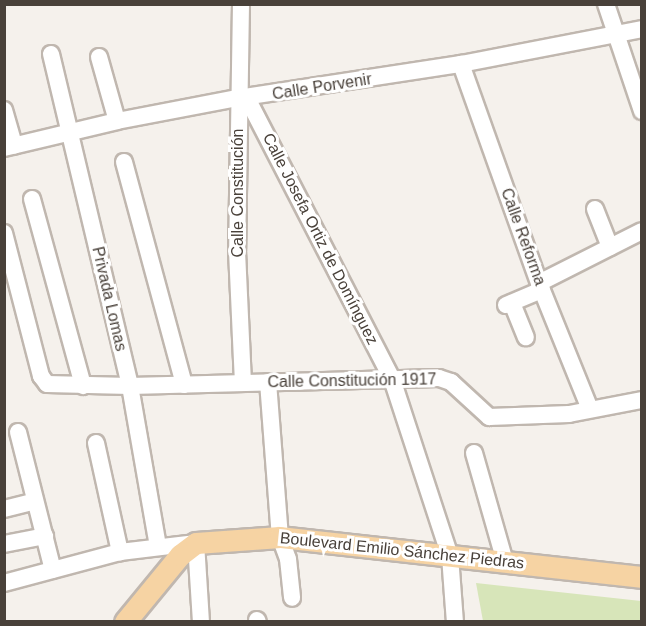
<!DOCTYPE html>
<html>
<head>
<meta charset="utf-8">
<style>
	body { margin:0 }
	#map { position:relative; width:646px; height:626px; overflow:hidden; background:#f5f1ec; font-family:Helvetica,sans-serif }
	div>[style] { position:absolute }
	.green>* { inset:0; background:#d7e5b9 }
	.roads { filter:drop-shadow(2px 0 #c0b7af) drop-shadow(-2px 0 #c0b7af) drop-shadow(0 2px #c0b7af) drop-shadow(0 -2px #c0b7af) }
	.minor>* { height:16px; margin:-8px; padding:0 8px; transform-origin:8px; border-radius:8px; background:#fff }
	.major>* { height:21px; margin:-10.5px; padding:0 10.5px; transform-origin:10.5px; border-radius:10.5px; background:#f6d3a3 }
	span { translate:-50% -50%; white-space:nowrap; text-align:center; line-height:1.15; -webkit-text-stroke:6px #fff; paint-order:stroke }
	.street-label { font-size:16px; color:#49413a }
	.frame { position:absolute; inset:0; border:6px solid #49413a; pointer-events:none }
</style>
</head>
<body>
<div id="map">
	<div class="green">
		<i style="clip-path:polygon(476px 583px,641px 601px,641px 621px,483px 621px)"></i>
	</div>
	<div class="roads">
		<div class="minor">
			<i style="left:241px;top:4px;width:247px;rotate:90.9deg"></i>
			<i style="left:237px;top:251px;width:131px;rotate:87.4deg"></i>
			<i style="left:606px;top:4px;width:113px;rotate:71.4deg"></i>
			<i style="left:51px;top:54px;width:341px;rotate:76.6deg"></i>
			<i style="left:130px;top:386px;width:163px;rotate:80.1deg"></i>
			<i style="left:99px;top:57px;width:66px;rotate:74.3deg"></i>
			<i style="left:461px;top:64px;width:232px;rotate:70.4deg"></i>
			<i style="left:539px;top:283px;width:136px;rotate:68deg"></i>
			<i style="left:248px;top:100px;width:314px;rotate:62.7deg"></i>
			<i style="left:392px;top:379px;width:186px;rotate:71.9deg"></i>
			<i style="left:450px;top:556px;width:66px;rotate:85.7deg"></i>
			<i style="left:4px;top:110px;width:37px;rotate:74deg"></i>
			<i style="left:4px;top:148px;width:116px;rotate:-13.4deg"></i>
			<i style="left:117px;top:121px;width:123px;rotate:-10.8deg"></i>
			<i style="left:238px;top:98px;width:226px;rotate:-8.7deg"></i>
			<i style="left:461px;top:64px;width:184px;rotate:-10.9deg"></i>
			<i style="left:124px;top:162px;width:231px;rotate:74.9deg"></i>
			<i style="left:32px;top:199px;width:194px;rotate:74.7deg"></i>
			<i style="left:595px;top:209px;width:41px;rotate:68.5deg"></i>
			<i style="left:4px;top:233px;width:148px;rotate:75.5deg"></i>
			<i style="left:41px;top:376px;width:10px;rotate:53deg"></i>
			<i style="left:47px;top:384px;width:83px;rotate:1.4deg"></i>
			<i style="left:130px;top:386px;width:309px;rotate:-1.5deg"></i>
			<i style="left:439px;top:378px;width:13px;rotate:18deg"></i>
			<i style="left:451px;top:382px;width:52px;rotate:42.6deg"></i>
			<i style="left:489px;top:417px;width:80px;rotate:-2.1deg"></i>
			<i style="left:569px;top:414px;width:74px;rotate:-10.9deg"></i>
			<i style="left:539px;top:283px;width:115px;rotate:-26.8deg"></i>
			<i style="left:512px;top:303px;width:37px;rotate:68deg"></i>
			<i style="left:506px;top:305px;width:39px;rotate:-23deg"></i>
			<i style="left:268px;top:382px;width:155px;rotate:85.6deg"></i>
			<i style="left:280px;top:537px;width:23px;rotate:70deg"></i>
			<i style="left:288px;top:559px;width:39px;rotate:84deg"></i>
			<i style="left:18px;top:432px;width:142px;rotate:75.8deg"></i>
			<i style="left:96px;top:443px;width:112px;rotate:77.6deg"></i>
			<i style="left:474px;top:453px;width:113px;rotate:74.1deg"></i>
			<i style="left:4px;top:509px;width:32px;rotate:-14deg"></i>
			<i style="left:4px;top:544px;width:42px;rotate:-11deg"></i>
			<i style="left:4px;top:583px;width:120px;rotate:-15deg"></i>
			<i style="left:120px;top:552px;width:77px;rotate:-6.8deg"></i>
			<i style="left:196px;top:543px;width:79px;rotate:86.4deg"></i>
			<i style="left:257px;top:620px;width:2px;rotate:63deg"></i>
		</div>
		<div class="major">
			<i style="left:125px;top:622px;width:87px;rotate:-50.6deg"></i>
			<i style="left:180px;top:555px;width:20px;rotate:-37deg"></i>
			<i style="left:196px;top:543px;width:84px;rotate:-4.1deg"></i>
			<i style="left:280px;top:537px;width:364px;rotate:6.3deg"></i>
		</div>
	</div>
	<div class="street-label">
		<span style="left:322px;top:87px;rotate:-9deg">Calle Porvenir</span>
		<span style="left:238px;top:193px;rotate:-90deg">Calle Constitución</span>
		<span style="left:523px;top:237px;rotate:70deg">Calle Reforma</span>
		<span style="left:320px;top:239px;rotate:63deg">Calle Josefa Ortiz de Domínguez</span>
		<span style="left:109px;top:299px;rotate:77deg">Privada Lomas</span>
		<span style="left:352px;top:381px;rotate:-1deg">Calle Constitución 1917</span>
		<span style="left:402px;top:551px;rotate:6deg">Boulevard Emilio Sánchez Piedras</span>
	</div>
	<div class="frame"></div>
</div>
</body>
</html>
